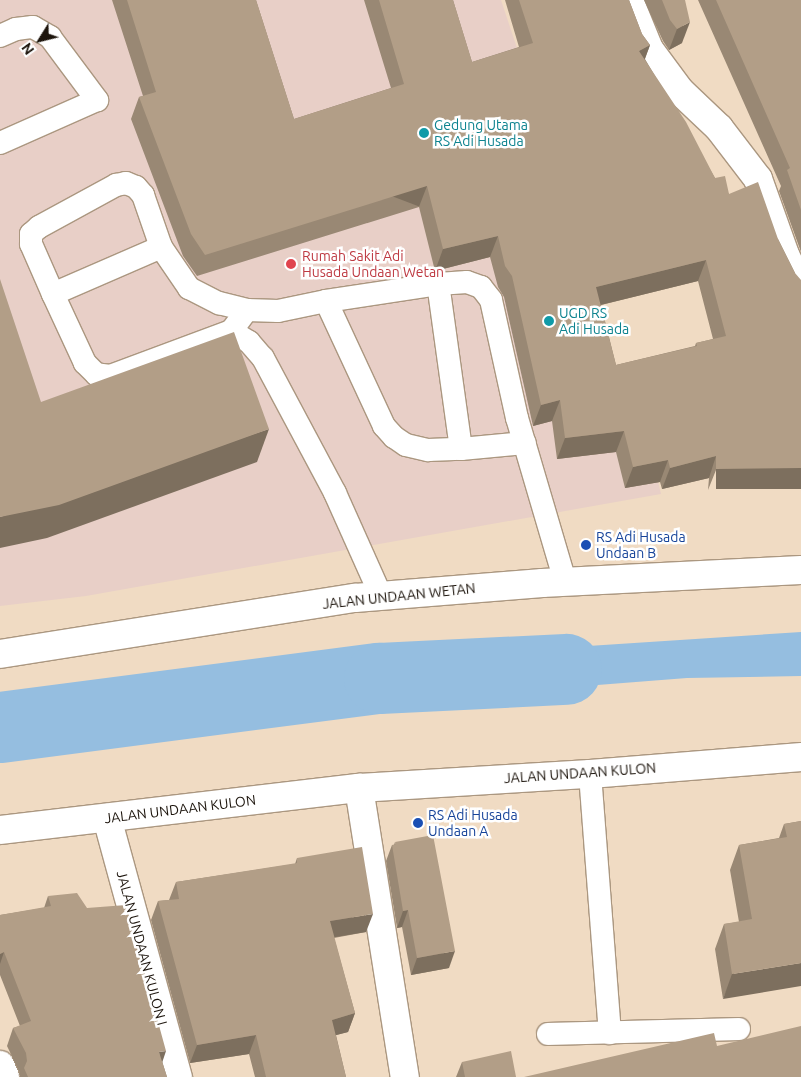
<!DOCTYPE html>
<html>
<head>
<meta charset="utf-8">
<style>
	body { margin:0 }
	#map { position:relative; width:801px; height:1077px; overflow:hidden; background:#f0dbc3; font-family:Ubuntu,sans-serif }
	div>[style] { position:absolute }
	.medical>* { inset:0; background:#e8cfc7 }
	.water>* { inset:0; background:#95bee0 }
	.river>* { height:71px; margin:-35.5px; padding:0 35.5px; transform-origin:35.5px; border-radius:35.5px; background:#95bee0 }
	.roads { filter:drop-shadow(1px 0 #ab9780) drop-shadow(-1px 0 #ab9780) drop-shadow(0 1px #ab9780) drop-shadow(0 -1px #ab9780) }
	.service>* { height:22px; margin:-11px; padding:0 11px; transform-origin:11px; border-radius:11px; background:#fff }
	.minor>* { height:28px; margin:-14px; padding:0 14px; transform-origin:14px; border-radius:14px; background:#fff }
	.secondary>* { height:28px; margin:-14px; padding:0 14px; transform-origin:14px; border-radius:14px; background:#fff }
	.wall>* { inset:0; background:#998874 }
	.shaded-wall>* { inset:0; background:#7d6f5e; transform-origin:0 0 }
	.building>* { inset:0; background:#b29e87 }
	.dots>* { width:14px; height:14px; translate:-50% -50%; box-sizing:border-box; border:2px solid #fff; border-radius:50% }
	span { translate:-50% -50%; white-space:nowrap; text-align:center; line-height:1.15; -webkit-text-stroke:5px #fff; paint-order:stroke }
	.culture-label { font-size:14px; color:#0d838f }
	.left { translate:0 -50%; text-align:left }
	.health-label { font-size:14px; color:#be3a42 }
	.transit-label { font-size:14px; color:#164399 }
	.street-label { font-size:14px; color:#1c140c }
	.north { position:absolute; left:15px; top:15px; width:50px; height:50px; -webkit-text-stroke:4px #fff; paint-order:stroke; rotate:234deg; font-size:14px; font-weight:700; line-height:20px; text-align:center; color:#1c140c }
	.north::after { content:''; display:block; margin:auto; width:18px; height:22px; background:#1c140c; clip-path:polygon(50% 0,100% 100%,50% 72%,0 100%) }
</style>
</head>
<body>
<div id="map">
	<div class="medical">
		<i style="clip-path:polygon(0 0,501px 0,539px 114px,624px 415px,642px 414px,661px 494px,86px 596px,0 606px)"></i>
	</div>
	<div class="water">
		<i style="clip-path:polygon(801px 632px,801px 676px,687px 678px,468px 695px,466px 654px)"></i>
	</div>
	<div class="river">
		<i style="left:0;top:727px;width:382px;rotate:-7.4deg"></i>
		<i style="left:379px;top:678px;width:187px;rotate:-2.8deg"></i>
	</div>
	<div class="roads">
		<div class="service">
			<i style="left:0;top:36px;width:17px;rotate:-24deg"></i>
			<i style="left:16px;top:29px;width:17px;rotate:-7deg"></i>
			<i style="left:33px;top:27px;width:20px;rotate:30deg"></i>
			<i style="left:50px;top:37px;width:79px;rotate:53.3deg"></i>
			<i style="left:97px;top:100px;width:106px;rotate:156.1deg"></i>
			<i style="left:53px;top:294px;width:118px;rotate:-23.5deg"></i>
			<i style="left:326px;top:301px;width:138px;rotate:65.1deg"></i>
			<i style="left:384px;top:426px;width:15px;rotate:48deg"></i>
			<i style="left:394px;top:437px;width:14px;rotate:34deg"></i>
			<i style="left:406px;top:445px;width:23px;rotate:13deg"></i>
			<i style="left:428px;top:450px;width:33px;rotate:-2deg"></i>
			<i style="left:461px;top:449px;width:167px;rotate:-97.9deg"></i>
			<i style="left:247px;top:310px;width:26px;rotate:127deg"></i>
			<i style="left:231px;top:331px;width:129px;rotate:159.6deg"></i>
			<i style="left:110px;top:376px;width:14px;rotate:-172deg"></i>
			<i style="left:96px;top:374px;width:16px;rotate:-135deg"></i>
			<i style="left:85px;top:363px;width:76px;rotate:-114.9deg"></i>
			<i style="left:53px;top:294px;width:55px;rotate:-113.7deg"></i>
			<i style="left:31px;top:244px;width:10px;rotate:-90deg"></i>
			<i style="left:31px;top:234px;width:11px;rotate:-41deg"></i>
			<i style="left:39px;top:227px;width:88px;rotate:-28.6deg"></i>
			<i style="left:116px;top:185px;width:10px;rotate:-11deg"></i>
			<i style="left:126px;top:183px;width:11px;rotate:22deg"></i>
			<i style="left:136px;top:187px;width:11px;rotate:49deg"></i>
			<i style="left:143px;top:195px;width:55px;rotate:70.9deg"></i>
			<i style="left:161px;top:247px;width:50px;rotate:55.7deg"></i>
			<i style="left:189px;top:288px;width:34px;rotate:27deg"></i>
			<i style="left:219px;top:303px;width:29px;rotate:14deg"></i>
			<i style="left:247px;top:310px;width:31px;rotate:2deg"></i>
			<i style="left:278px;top:311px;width:49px;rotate:-11.8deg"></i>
			<i style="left:326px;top:301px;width:113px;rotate:-8.6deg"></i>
			<i style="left:438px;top:284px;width:29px;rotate:-4deg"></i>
			<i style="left:467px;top:282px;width:15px;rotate:20deg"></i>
			<i style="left:481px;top:287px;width:16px;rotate:52deg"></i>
			<i style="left:491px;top:300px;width:121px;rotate:77.6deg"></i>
			<i style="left:517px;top:418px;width:170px;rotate:73.6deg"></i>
			<i style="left:231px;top:331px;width:21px;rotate:31deg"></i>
			<i style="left:249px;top:342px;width:21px;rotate:49deg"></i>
			<i style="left:263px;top:358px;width:153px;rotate:61.9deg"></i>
			<i style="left:335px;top:493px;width:113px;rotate:65.9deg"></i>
			<i style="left:461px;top:449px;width:64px;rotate:-5.4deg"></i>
			<i style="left:590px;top:774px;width:260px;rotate:85.6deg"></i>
			<i style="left:548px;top:1034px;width:191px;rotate:-1.5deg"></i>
		</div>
		<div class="minor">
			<i style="left:629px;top:0;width:53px;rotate:67.8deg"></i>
			<i style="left:649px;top:49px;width:52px;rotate:53.6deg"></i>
			<i style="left:680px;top:91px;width:54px;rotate:43.5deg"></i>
			<i style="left:719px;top:128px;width:64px;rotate:52.6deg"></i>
			<i style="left:758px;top:179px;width:81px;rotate:70.4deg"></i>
			<i style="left:785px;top:255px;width:37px;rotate:64deg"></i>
			<i style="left:359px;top:788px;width:293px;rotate:81deg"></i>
			<i style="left:107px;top:818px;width:269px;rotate:74.7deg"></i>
			<i style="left:0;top:1065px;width:13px;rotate:67deg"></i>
		</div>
		<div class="secondary">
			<i style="left:0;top:654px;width:359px;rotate:-9deg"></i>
			<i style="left:355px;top:598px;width:188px;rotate:-4.6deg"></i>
			<i style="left:542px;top:583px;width:259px;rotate:-2.9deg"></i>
			<i style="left:0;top:830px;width:361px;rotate:-6.7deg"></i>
			<i style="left:359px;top:788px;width:231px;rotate:-3.5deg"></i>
			<i style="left:590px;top:774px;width:212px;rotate:-4.6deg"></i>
		</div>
	</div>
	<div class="wall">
		<i style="clip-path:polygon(evenodd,112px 0,256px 0,294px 119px,391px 88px,364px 0,453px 0,472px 62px,519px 47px,505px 0,629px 0,642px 34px,650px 45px,645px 59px,715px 178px,729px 194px,778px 239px,795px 273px,708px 490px,709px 478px,662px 489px,660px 482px,625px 488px,616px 452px,557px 459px,552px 421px,533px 426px,504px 297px,498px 287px,490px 257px,435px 271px,419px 207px,197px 276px,183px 256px,131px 119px,139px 97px,143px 96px,112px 0,698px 281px,713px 339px,696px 343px,695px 346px,616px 365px,601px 305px,698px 281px)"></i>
		<i style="clip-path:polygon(644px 0,685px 0,682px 43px,669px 50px,663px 41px)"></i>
		<i style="clip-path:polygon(698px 0,801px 0,801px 252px,779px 191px,781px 186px)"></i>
		<i style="clip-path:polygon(801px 821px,723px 999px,715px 949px,724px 924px,739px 922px,730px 870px,739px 845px,779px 838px,784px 824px)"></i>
		<i style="clip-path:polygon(395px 842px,449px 968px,411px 975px,402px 927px,397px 928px,386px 861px,392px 845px,394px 845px)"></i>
		<i style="clip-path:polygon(297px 858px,366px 932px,334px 938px,355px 1013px,348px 1032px,336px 1035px,346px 1077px,255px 1077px,249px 1054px,190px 1063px,151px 920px,158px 901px,169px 900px,176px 882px,295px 864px)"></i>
		<i style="clip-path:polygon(48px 896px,162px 1061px,167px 1077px,20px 1077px,19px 1071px,7px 1046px,13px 1028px,20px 1026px,0 975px,0 915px,44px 908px)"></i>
		<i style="clip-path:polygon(462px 1062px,516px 1077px,456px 1077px)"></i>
	</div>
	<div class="shaded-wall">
		<i style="clip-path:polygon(690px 22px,682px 43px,669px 50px,677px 29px)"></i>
		<i style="clip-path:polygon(650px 45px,642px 66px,639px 51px)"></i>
		<i style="left:427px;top:186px;width:22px;height:232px;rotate:111deg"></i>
		<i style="clip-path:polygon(498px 236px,490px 257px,435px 271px,443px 249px)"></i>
		<i style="clip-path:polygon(706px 260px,698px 281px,588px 308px,596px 287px)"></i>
		<i style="clip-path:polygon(560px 400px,552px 421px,533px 426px,541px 405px)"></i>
		<i style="clip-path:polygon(269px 429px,257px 462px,47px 538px,0 548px,0 517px)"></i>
		<i style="clip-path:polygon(624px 431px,616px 452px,557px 459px,565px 438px)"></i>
		<i style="clip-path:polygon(716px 456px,709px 478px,662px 489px,670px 468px)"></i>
		<i style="clip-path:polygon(668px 460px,660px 482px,625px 488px,633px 467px)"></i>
		<i style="left:801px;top:468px;width:21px;height:85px;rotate:90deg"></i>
		<i style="clip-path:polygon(408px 910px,402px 927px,397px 928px,403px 911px)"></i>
		<i style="clip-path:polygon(373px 914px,366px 932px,323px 939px,330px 921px)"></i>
		<i style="clip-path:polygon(455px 951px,449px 968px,411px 975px,417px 958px)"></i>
		<i style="clip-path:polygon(4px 952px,0 964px,0 954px)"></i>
		<i style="clip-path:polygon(801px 963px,801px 986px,723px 999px,732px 974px)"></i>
		<i style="clip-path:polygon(355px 1013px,348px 1032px,325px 1038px,332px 1020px)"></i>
		<i style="clip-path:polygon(256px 1035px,249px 1054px,190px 1063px,197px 1045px)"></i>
		<i style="clip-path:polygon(166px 1051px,160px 1069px,159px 1052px)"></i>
	</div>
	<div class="building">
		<i style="clip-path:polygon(evenodd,127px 0,256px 0,294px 119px,404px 84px,379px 0,453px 0,472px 62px,533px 43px,519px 0,629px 0,642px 34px,650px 45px,639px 51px,686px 122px,715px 178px,725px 176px,729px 194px,758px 182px,778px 239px,795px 273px,801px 280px,801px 468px,716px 469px,716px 456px,670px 468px,668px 460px,633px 467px,624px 431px,565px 438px,560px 400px,541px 405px,512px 276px,505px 266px,498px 236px,443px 249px,427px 186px,205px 255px,191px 234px,139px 97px,156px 92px,127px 0,706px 260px,726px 336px,696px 343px,697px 346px,616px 365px,596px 287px,706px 260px)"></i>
		<i style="clip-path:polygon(662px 0,685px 0,690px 22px,677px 29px,670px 20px)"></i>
		<i style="clip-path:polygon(716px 0,801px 0,801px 210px,787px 170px,790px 168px)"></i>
		<i style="clip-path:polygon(0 279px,41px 402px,234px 332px,269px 429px,59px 505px,0 517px)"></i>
		<i style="clip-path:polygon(801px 821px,801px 963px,732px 974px,724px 924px,752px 919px,739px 845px,787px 837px,784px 824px)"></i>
		<i style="clip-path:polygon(433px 835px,455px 951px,417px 958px,408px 910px,403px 911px,392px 845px,396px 844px,395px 842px)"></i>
		<i style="clip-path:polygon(362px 847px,373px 914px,330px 921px,355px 1013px,332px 1020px,346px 1077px,266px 1077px,256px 1035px,197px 1045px,158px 901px,179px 899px,176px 882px,297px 863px,297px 858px)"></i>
		<i style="clip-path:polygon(77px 893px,87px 908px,126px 905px,166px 1051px,159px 1052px,167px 1077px,28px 1077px,24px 1068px,27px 1061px,26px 1053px,13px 1028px,31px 1021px,4px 952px,0 954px,0 915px,51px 906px,48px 896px)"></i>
		<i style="clip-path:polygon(801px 1026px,801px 1077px,524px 1077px,714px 1033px,717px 1046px)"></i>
		<i style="clip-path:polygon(511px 1051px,516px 1077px,465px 1077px,462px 1062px)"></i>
	</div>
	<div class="dots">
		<i style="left:424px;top:133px;background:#0f9aa8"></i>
		<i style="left:291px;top:264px;background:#e0444e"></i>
		<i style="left:549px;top:321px;background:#0f9aa8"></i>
		<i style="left:586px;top:545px;background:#1a4fb4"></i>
		<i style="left:418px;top:823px;background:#1a4fb4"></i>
	</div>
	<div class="culture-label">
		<span class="left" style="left:434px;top:133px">Gedung Utama<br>RS Adi Husada</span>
		<span class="left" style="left:559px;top:321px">UGD RS<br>Adi Husada</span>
	</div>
	<div class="health-label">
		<span class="left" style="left:302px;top:264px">Rumah Sakit Adi<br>Husada Undaan Wetan</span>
	</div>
	<div class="transit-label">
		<span class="left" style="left:596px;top:545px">RS Adi Husada<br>Undaan B</span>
		<span class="left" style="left:428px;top:823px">RS Adi Husada<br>Undaan A</span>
	</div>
	<div class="street-label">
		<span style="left:399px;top:596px;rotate:-6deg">JALAN UNDAAN WETAN</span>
		<span style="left:580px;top:773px;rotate:-4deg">JALAN UNDAAN KULON</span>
		<span style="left:180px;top:809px;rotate:-7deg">JALAN UNDAAN KULON</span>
		<span style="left:142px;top:948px;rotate:75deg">JALAN UNDAAN KULON I</span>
	</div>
	<div class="north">N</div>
</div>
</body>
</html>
